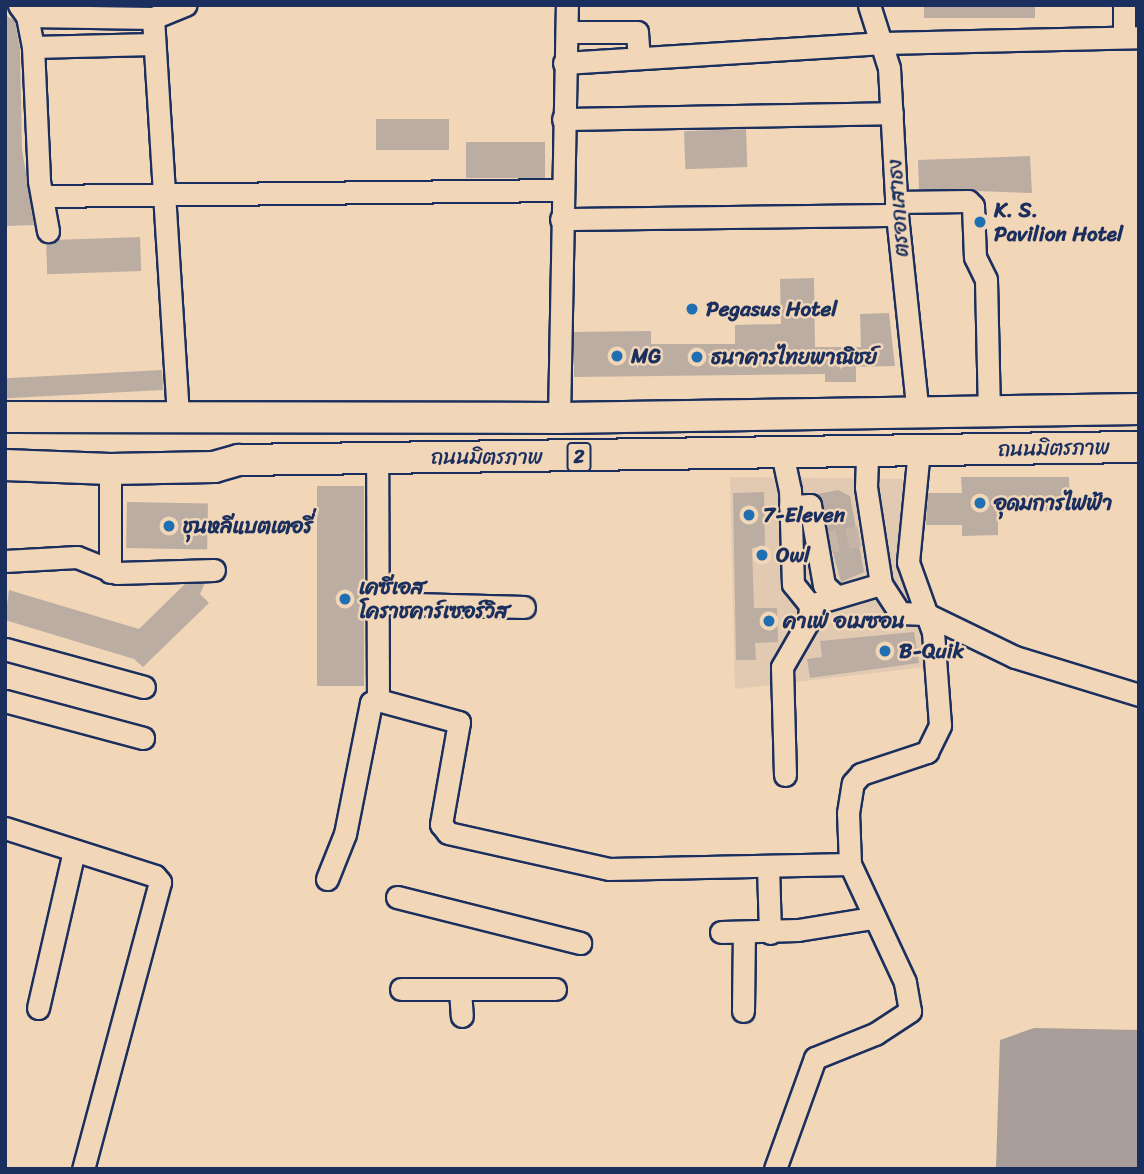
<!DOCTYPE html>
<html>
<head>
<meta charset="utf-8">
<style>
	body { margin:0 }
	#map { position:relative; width:1144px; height:1174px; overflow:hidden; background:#f1d6b8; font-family:Sriracha,"Playpen Sans Thai",sans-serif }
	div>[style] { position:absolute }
	.built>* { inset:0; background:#e1cab1 }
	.water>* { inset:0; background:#a89d99 }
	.building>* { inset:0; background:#bcada2; transform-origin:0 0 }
	.minor-tunnel>* { height:21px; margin-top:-10.5px; transform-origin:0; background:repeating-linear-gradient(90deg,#c6b5a6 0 21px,transparent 0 31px) }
	.roads { filter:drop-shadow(2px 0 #1b2f5e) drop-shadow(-2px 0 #1b2f5e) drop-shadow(0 2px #1b2f5e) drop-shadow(0 -2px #1b2f5e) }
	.minor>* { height:21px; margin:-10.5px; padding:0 10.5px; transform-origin:10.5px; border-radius:10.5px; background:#f1d6b8 }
	.highway>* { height:30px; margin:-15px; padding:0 15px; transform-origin:15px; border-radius:15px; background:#f1d6b8 }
	.dots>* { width:19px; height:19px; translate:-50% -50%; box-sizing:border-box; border:4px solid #f1d6b8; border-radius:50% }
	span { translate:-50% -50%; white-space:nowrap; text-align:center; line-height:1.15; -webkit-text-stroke:5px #f1d6b8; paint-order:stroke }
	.shield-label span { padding:2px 5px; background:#f1d6b8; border:2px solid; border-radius:5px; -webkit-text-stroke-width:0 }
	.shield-label { font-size:19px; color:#1b2f5e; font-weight:700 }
	.street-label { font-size:21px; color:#1b2f5e }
	.poi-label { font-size:21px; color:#1b2f5e; font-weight:700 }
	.left { translate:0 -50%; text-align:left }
	.frame { position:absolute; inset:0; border:7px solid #1b2f5e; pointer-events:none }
</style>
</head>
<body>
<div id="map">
	<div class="built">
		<i style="clip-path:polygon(730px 477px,910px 479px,926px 667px,735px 689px)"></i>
	</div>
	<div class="water">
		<i style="clip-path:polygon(1034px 1028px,1139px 1030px,1139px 1169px,996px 1169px,1000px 1040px)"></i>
	</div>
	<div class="building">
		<i style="left:924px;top:5px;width:111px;height:13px"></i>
		<i style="clip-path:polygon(5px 15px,15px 21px,20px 49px,22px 149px,34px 225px,5px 226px)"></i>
		<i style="left:376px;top:119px;width:73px;height:31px"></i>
		<i style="left:746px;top:129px;width:38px;height:62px;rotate:88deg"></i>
		<i style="left:466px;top:142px;width:79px;height:36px"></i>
		<i style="clip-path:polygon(1030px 156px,1032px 193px,919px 189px,918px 160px)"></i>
		<i style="left:140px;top:237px;width:34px;height:94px;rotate:88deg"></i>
		<i style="clip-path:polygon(814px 278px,815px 347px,861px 347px,860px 314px,889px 313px,895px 366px,856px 367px,856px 382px,825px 382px,825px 374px,574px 377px,574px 332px,651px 331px,651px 344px,735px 344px,735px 325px,781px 324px,780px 279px)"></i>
		<i style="left:162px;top:370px;width:20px;height:157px;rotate:87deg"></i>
		<i style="clip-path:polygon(961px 477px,1069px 477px,1070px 511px,998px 512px,998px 535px,962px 536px,962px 525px,926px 525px,928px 493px,962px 493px)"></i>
		<i style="left:317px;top:486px;width:47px;height:200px"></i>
		<i style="clip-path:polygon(838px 490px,850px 496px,864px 572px,841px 582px,817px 494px)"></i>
		<i style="clip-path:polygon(764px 492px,765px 547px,752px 548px,754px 608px,777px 608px,778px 642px,755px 643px,756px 660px,736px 660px,733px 493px)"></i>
		<i style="left:127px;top:502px;width:81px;height:46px;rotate:1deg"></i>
		<i style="clip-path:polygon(205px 583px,200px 594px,209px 603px,143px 667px,134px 659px,5px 620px,9px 590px,139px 629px,185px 584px)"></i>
		<i style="clip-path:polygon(914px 632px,919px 663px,810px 678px,807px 659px,822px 657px,820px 641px)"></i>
	</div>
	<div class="minor-tunnel">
		<i style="left:817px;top:544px;width:43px;rotate:-10.8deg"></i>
	</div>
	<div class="roads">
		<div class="minor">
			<i style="left:19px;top:5px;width:14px;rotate:54deg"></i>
			<i style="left:27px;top:16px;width:32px;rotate:79deg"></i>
			<i style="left:33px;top:47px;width:134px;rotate:87.4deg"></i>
			<i style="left:39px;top:181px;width:51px;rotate:79.8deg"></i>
			<i style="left:869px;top:5px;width:66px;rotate:72.4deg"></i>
			<i style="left:889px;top:68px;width:147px;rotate:86.9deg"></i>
			<i style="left:897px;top:215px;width:200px;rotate:84deg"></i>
			<i style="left:27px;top:16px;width:126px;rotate:0.9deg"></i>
			<i style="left:153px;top:18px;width:35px;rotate:-22deg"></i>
			<i style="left:153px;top:18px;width:400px;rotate:86.4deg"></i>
			<i style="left:576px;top:32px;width:61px"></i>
			<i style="left:637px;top:32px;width:26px;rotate:86deg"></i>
			<i style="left:1124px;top:37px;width:32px;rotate:-90deg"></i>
			<i style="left:33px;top:47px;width:120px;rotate:-1.4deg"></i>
			<i style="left:564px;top:63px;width:320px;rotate:-3.6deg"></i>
			<i style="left:883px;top:43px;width:256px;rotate:-1.3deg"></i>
			<i style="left:563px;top:119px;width:329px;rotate:-1deg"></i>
			<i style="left:42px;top:196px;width:519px;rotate:-0.66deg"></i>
			<i style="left:896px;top:202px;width:72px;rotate:-0.8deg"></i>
			<i style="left:968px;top:201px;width:7px;rotate:45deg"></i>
			<i style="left:973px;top:206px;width:51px;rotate:87.8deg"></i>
			<i style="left:975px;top:257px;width:25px;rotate:64deg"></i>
			<i style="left:986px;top:280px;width:131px;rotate:88.7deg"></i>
			<i style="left:561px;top:219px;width:336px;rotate:-0.7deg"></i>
			<i style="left:559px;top:418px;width:413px;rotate:-88.9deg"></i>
			<i style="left:782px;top:453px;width:38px;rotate:78deg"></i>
			<i style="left:790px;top:490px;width:94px;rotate:88.2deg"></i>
			<i style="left:793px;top:584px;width:27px;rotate:51deg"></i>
			<i style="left:810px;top:605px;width:74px;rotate:-16.5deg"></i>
			<i style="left:881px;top:584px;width:98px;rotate:-98.8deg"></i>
			<i style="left:866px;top:487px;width:35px;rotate:-88deg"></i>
			<i style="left:790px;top:506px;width:20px;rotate:-3deg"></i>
			<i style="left:810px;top:505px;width:81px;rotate:80.1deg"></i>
			<i style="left:824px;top:585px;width:13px;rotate:42deg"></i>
			<i style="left:5px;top:561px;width:72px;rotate:-3.2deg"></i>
			<i style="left:77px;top:557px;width:43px;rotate:21.8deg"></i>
			<i style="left:117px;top:573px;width:97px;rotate:-1.8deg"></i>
			<i style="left:110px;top:572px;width:103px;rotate:-90deg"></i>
			<i style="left:881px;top:584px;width:35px;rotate:57deg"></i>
			<i style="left:900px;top:613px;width:26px;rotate:2deg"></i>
			<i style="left:926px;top:614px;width:99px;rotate:25.8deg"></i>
			<i style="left:1015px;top:657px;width:130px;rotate:17deg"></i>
			<i style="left:378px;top:603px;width:146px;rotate:1.6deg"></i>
			<i style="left:5px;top:649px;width:144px;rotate:15.3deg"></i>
			<i style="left:378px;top:700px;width:84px;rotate:15.2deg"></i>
			<i style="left:459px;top:722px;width:104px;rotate:100deg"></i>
			<i style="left:441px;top:824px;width:11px;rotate:52deg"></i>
			<i style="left:448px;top:833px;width:165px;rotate:12.6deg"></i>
			<i style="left:609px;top:869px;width:241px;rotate:-1.2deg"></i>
			<i style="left:5px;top:701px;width:143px;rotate:15deg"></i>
			<i style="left:785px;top:775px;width:108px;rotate:-91.6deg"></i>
			<i style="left:782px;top:667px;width:54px;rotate:-60.1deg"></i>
			<i style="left:809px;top:620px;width:15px;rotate:-86deg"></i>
			<i style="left:5px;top:828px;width:157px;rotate:17.7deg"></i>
			<i style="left:155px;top:876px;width:8px;rotate:50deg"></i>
			<i style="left:160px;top:882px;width:297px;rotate:105deg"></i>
			<i style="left:768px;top:866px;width:67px;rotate:88.3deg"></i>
			<i style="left:327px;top:879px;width:48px;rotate:-68.2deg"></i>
			<i style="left:345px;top:834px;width:134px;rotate:-78.8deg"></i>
			<i style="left:371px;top:703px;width:8px;rotate:-23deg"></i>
			<i style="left:378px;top:700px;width:242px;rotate:-90.2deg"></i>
			<i style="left:397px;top:897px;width:189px;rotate:14.1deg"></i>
			<i style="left:721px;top:932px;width:77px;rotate:-1.5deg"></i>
			<i style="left:798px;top:930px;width:74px;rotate:-9.3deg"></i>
			<i style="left:401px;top:989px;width:154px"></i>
			<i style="left:460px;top:990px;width:26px;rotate:86deg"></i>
			<i style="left:38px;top:1008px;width:161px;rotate:-77.1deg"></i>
			<i style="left:743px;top:1011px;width:79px;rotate:-89.3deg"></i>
			<i style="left:775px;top:1169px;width:118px;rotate:-70.2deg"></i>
			<i style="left:815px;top:1058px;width:65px;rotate:-21.8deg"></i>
			<i style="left:875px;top:1034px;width:42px;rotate:-33.3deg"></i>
			<i style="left:910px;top:1011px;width:29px;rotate:-100deg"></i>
			<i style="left:905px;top:982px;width:130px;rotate:-115deg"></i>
			<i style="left:850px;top:864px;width:51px;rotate:-92.2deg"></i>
			<i style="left:848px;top:813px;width:30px;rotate:-81deg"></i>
			<i style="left:853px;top:783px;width:12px;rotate:-48deg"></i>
			<i style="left:861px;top:774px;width:70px;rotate:-18.4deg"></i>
			<i style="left:927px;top:752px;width:30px;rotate:-64deg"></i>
			<i style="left:940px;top:725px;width:93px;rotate:-94.3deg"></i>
			<i style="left:933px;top:632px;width:74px;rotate:-109.7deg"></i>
			<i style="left:908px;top:562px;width:113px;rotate:-84.4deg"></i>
		</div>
		<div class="highway">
			<i style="left:5px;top:417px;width:554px;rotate:0.1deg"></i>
			<i style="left:559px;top:418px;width:580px;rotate:-0.89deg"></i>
			<i style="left:5px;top:465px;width:105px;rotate:2.2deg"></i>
			<i style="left:110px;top:469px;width:104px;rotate:-1.1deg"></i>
			<i style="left:214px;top:467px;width:26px;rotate:-16deg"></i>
			<i style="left:239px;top:460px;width:900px;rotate:-0.83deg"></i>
		</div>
	</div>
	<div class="dots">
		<i style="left:980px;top:222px;background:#1f6fb2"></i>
		<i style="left:692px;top:309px;background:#1f6fb2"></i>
		<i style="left:617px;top:356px;background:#1f6fb2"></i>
		<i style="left:697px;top:357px;background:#1f6fb2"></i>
		<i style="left:980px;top:503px;background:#1f6fb2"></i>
		<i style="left:749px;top:515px;background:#1f6fb2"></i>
		<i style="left:169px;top:526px;background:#1f6fb2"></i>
		<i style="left:762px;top:555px;background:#1f6fb2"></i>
		<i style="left:345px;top:599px;background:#1f6fb2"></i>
		<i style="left:769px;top:621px;background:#1f6fb2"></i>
		<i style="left:885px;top:651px;background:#1f6fb2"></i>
	</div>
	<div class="shield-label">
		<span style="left:579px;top:457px">2</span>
	</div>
	<div class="street-label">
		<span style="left:898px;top:208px;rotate:-94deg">ตรอกเสาธง</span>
		<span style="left:1054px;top:448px;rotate:-1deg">ถนนมิตรภาพ</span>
		<span style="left:487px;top:457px">ถนนมิตรภาพ</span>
	</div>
	<div class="poi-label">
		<span class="left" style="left:994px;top:222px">K. S.<br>Pavilion Hotel</span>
		<span class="left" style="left:706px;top:309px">Pegasus Hotel</span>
		<span class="left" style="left:631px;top:356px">MG</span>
		<span class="left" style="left:711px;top:357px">ธนาคารไทยพาณิชย์</span>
		<span class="left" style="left:994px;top:503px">อุดมการไฟฟ้า</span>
		<span class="left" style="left:763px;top:515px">7-Eleven</span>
		<span class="left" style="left:183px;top:526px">ชุนหลีแบตเตอรี่</span>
		<span class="left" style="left:776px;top:555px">Owl</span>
		<span class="left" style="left:359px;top:599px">เคซีเอส<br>โคราชคาร์เซอร์วิส</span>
		<span class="left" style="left:783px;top:621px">คาเฟ่ อเมซอน</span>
		<span class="left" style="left:899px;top:651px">B-Quik</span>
	</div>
	<div class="frame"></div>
</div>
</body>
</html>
